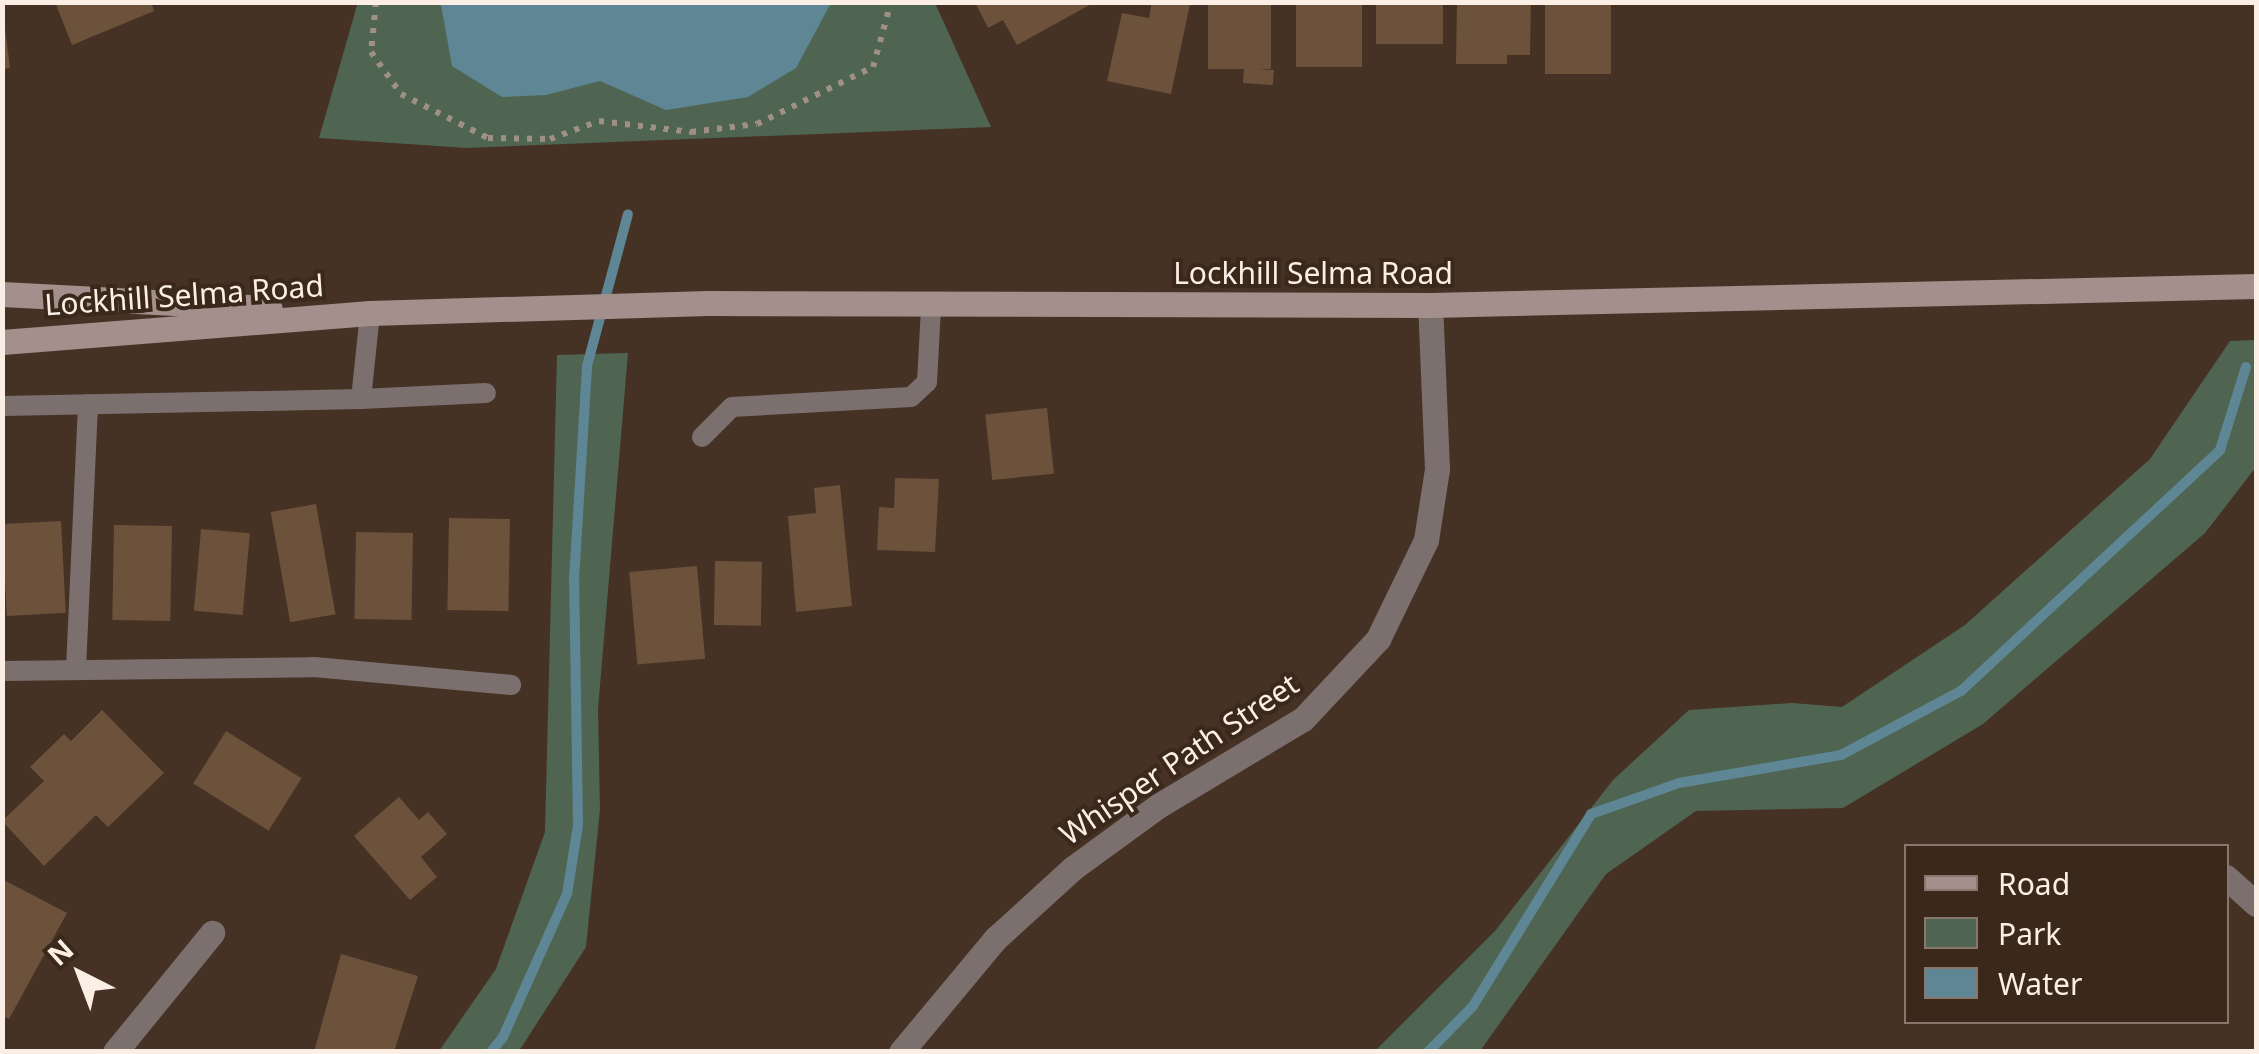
<!DOCTYPE html>
<html>
<head>
<meta charset="utf-8">
<style>
	body { margin:0 }
	#map { position:relative; width:2259px; height:1054px; overflow:hidden; background:#453225; font-family:"Noto Sans",sans-serif }
	div>[style] { position:absolute }
	.green>* { inset:0; background:#4f6552 }
	.water>* { inset:0; background:#5e8695 }
	.stream>* { height:10px; margin:-5px; padding:0 5px; transform-origin:5px; border-radius:5px; background:#5e8695 }
	.building>* { inset:0; background:#6c513b; transform-origin:0 0 }
	.path>* { height:6px; margin-top:-3px; transform-origin:0; background:repeating-linear-gradient(90deg,#9f9085 0 5px,transparent 0 13px) }
	.service>* { height:20px; margin:-10px; padding:0 10px; transform-origin:10px; border-radius:10px; background:#7c706e }
	.minor>* { height:25px; margin:-12.5px; padding:0 12.5px; transform-origin:12.5px; border-radius:12.5px; background:#7c706e }
	.secondary>* { height:25px; margin:-12.5px; padding:0 12.5px; transform-origin:12.5px; border-radius:12.5px; background:#a3908c }
	span { translate:-50% -50%; white-space:nowrap; text-align:center; line-height:1.15; -webkit-text-stroke:8px #3a281b; paint-order:stroke }
	.street-label { font-size:30px; color:#faeee5 }
	.frame { position:absolute; inset:0; border:5px solid #faeee5; pointer-events:none }
	.legend { position:absolute; left:1904px; top:844px; width:325px; height:180px; box-sizing:border-box; background:#3a281b; border:2px solid #87776c; margin:0; padding:12px 18px; list-style:none; font-size:30px; color:#faeee5 }
	.legend li { display:flex; align-items:center; gap:20px; height:50px }
	.legend b { width:50px; border:2px solid #87776c }
	.north { position:absolute; left:30px; top:924px; width:100px; height:100px; -webkit-text-stroke:8px #3a281b; paint-order:stroke; rotate:318deg; font-size:28px; font-weight:700; line-height:40px; text-align:center; color:#faeee5 }
	.north::after { content:''; display:block; margin:auto; width:35px; height:45px; background:#faeee5; clip-path:polygon(50% 0,100% 100%,50% 72%,0 100%) }
</style>
</head>
<body>
<div id="map">
	<div class="green">
		<i style="clip-path:polygon(358px 2px,935px 3px,991px 127px,467px 148px,319px 138px)"></i>
		<i style="clip-path:polygon(2256px 340px,2256px 467px,2205px 533px,1983px 724px,1843px 808px,1696px 811px,1606px 874px,1480px 1051px,1375px 1051px,1495px 931px,1613px 780px,1689px 710px,1792px 703px,1842px 707px,1965px 625px,2150px 459px,2230px 341px)"></i>
		<i style="clip-path:polygon(628px 353px,598px 709px,600px 809px,586px 947px,519px 1051px,439px 1051px,496px 969px,545px 832px,557px 355px)"></i>
	</div>
	<div class="water">
		<i style="clip-path:polygon(831px 3px,796px 68px,748px 97px,666px 110px,600px 81px,546px 95px,502px 97px,452px 66px,441px 5px)"></i>
	</div>
	<div class="stream">
		<i style="left:491px;top:1052px;width:19px;rotate:-51deg"></i>
		<i style="left:503px;top:1037px;width:157px;rotate:-65.9deg"></i>
		<i style="left:567px;top:894px;width:70px;rotate:-80.9deg"></i>
		<i style="left:578px;top:825px;width:245px;rotate:-90.9deg"></i>
		<i style="left:574px;top:580px;width:214px;rotate:-86.5deg"></i>
		<i style="left:587px;top:366px;width:157px;rotate:-74.9deg"></i>
		<i style="left:1428px;top:1052px;width:64px;rotate:-45.6deg"></i>
		<i style="left:1473px;top:1006px;width:225px;rotate:-58.4deg"></i>
		<i style="left:1591px;top:814px;width:93px;rotate:-19.4deg"></i>
		<i style="left:1679px;top:783px;width:164px;rotate:-9.8deg"></i>
		<i style="left:1841px;top:755px;width:136px;rotate:-28.1deg"></i>
		<i style="left:1961px;top:691px;width:354px;rotate:-42.9deg"></i>
		<i style="left:2220px;top:450px;width:87px;rotate:-72.6deg"></i>
	</div>
	<div class="building">
		<i style="clip-path:polygon(55px 2px,151px 2px,154px 11px,72px 45px)"></i>
		<i style="clip-path:polygon(975px 2px,1095px 2px,1017px 45px,1003px 20px,988px 28px)"></i>
		<i style="clip-path:polygon(1152px 2px,1190px 4px,1171px 94px,1107px 81px,1122px 13px,1149px 18px)"></i>
		<i style="left:1208px;top:2px;width:63px;height:67px"></i>
		<i style="left:1296px;top:2px;width:66px;height:65px"></i>
		<i style="left:1376px;top:2px;width:67px;height:42px"></i>
		<i style="clip-path:polygon(1457px 2px,1531px 2px,1530px 55px,1507px 55px,1507px 64px,1456px 64px)"></i>
		<i style="left:1545px;top:2px;width:66px;height:72px"></i>
		<i style="clip-path:polygon(2px 4px,10px 68px,2px 69px)"></i>
		<i style="left:1244px;top:68px;width:30px;height:15px;rotate:4deg"></i>
		<i style="left:1047px;top:408px;width:66px;height:62px;rotate:84deg"></i>
		<i style="clip-path:polygon(895px 478px,939px 479px,935px 552px,877px 550px,879px 507px,894px 508px)"></i>
		<i style="clip-path:polygon(840px 485px,852px 606px,796px 612px,788px 516px,816px 513px,814px 488px)"></i>
		<i style="left:316px;top:504px;width:112px;height:46px;rotate:80deg"></i>
		<i style="left:449px;top:518px;width:61px;height:92px;rotate:1deg"></i>
		<i style="left:61px;top:521px;width:92px;height:59px;rotate:87deg"></i>
		<i style="left:114px;top:525px;width:58px;height:95px;rotate:1deg"></i>
		<i style="left:201px;top:529px;width:49px;height:82px;rotate:5deg"></i>
		<i style="left:356px;top:532px;width:57px;height:87px;rotate:1deg"></i>
		<i style="left:715px;top:561px;width:47px;height:64px;rotate:1deg"></i>
		<i style="left:697px;top:566px;width:93px;height:68px;rotate:85deg"></i>
		<i style="clip-path:polygon(102px 710px,164px 773px,108px 827px,96px 815px,44px 866px,2px 821px,44px 781px,30px 767px,64px 734px,71px 741px)"></i>
		<i style="left:226px;top:731px;width:89px;height:62px;rotate:32deg"></i>
		<i style="clip-path:polygon(399px 797px,419px 820px,428px 812px,447px 834px,421px 857px,437px 877px,410px 900px,354px 836px)"></i>
		<i style="clip-path:polygon(2px 879px,67px 913px,9px 1019px,2px 1016px)"></i>
		<i style="clip-path:polygon(341px 954px,418px 976px,394px 1052px,314px 1052px)"></i>
	</div>
	<div class="path">
		<i style="left:376px;top:2px;width:50px;rotate:95.7deg"></i>
		<i style="left:371px;top:52px;width:52px;rotate:54.5deg"></i>
		<i style="left:401px;top:94px;width:97px;rotate:26.8deg"></i>
		<i style="left:488px;top:138px;width:62px;rotate:0.9deg"></i>
		<i style="left:550px;top:139px;width:52px;rotate:-20.2deg"></i>
		<i style="left:599px;top:121px;width:93px;rotate:6.8deg"></i>
		<i style="left:691px;top:132px;width:66px;rotate:-6.9deg"></i>
		<i style="left:757px;top:124px;width:129px;rotate:-26.2deg"></i>
		<i style="left:873px;top:67px;width:67px;rotate:-74.5deg"></i>
	</div>
	<div class="service">
		<i style="left:361px;top:399px;width:125px;rotate:-2.7deg"></i>
		<i style="left:2px;top:406px;width:359px;rotate:-1.1deg"></i>
		<i style="left:361px;top:399px;width:86px;rotate:-84deg"></i>
		<i style="left:702px;top:437px;width:42px;rotate:-45deg"></i>
		<i style="left:732px;top:407px;width:179px;rotate:-3.2deg"></i>
		<i style="left:911px;top:397px;width:22px;rotate:-43deg"></i>
		<i style="left:927px;top:382px;width:74px;rotate:-86.9deg"></i>
		<i style="left:76px;top:669px;width:265px;rotate:-87.4deg"></i>
		<i style="left:2px;top:671px;width:312px;rotate:-0.7deg"></i>
		<i style="left:314px;top:667px;width:198px;rotate:5.2deg"></i>
	</div>
	<div class="minor">
		<i style="left:2226px;top:877px;width:40px;rotate:42deg"></i>
		<i style="left:115px;top:1052px;width:154px;rotate:-50.8deg"></i>
		<i style="left:901px;top:1052px;width:147px;rotate:-50.2deg"></i>
		<i style="left:995px;top:939px;width:105px;rotate:-42.3deg"></i>
		<i style="left:1073px;top:868px;width:105px;rotate:-36.1deg"></i>
		<i style="left:1158px;top:806px;width:169px;rotate:-31deg"></i>
		<i style="left:1303px;top:719px;width:110px;rotate:-46.8deg"></i>
		<i style="left:1378px;top:639px;width:110px;rotate:-64.1deg"></i>
		<i style="left:1426px;top:540px;width:72px;rotate:-81.2deg"></i>
		<i style="left:1437px;top:469px;width:164px;rotate:-92.4deg"></i>
	</div>
	<div class="secondary">
		<i style="left:2px;top:294px;width:268px;rotate:3deg"></i>
		<i style="left:2px;top:342px;width:369px;rotate:-4.5deg"></i>
		<i style="left:370px;top:313px;width:338px;rotate:-1.7deg"></i>
		<i style="left:708px;top:303px;width:722px;rotate:0.16deg"></i>
		<i style="left:1430px;top:305px;width:826px;rotate:-1.32deg"></i>
	</div>
	<div class="street-label">
		<span style="left:1313px;top:273px">Lockhill Selma Road</span>
		<span style="left:184px;top:295px;rotate:-4deg">Lockhill Selma Road</span>
		<span style="left:1179px;top:759px;rotate:-34deg">Whisper Path Street</span>
	</div>
	<div class="frame"></div>
	<ul class="legend">
	<li><b style="height:12px;background:#a3908c"></b>Road</li>
	<li><b style="height:28px;background:#4f6552"></b>Park</li>
	<li><b style="height:28px;background:#5e8695"></b>Water</li>
	</ul>
	<div class="north">N</div>
</div>
</body>
</html>
